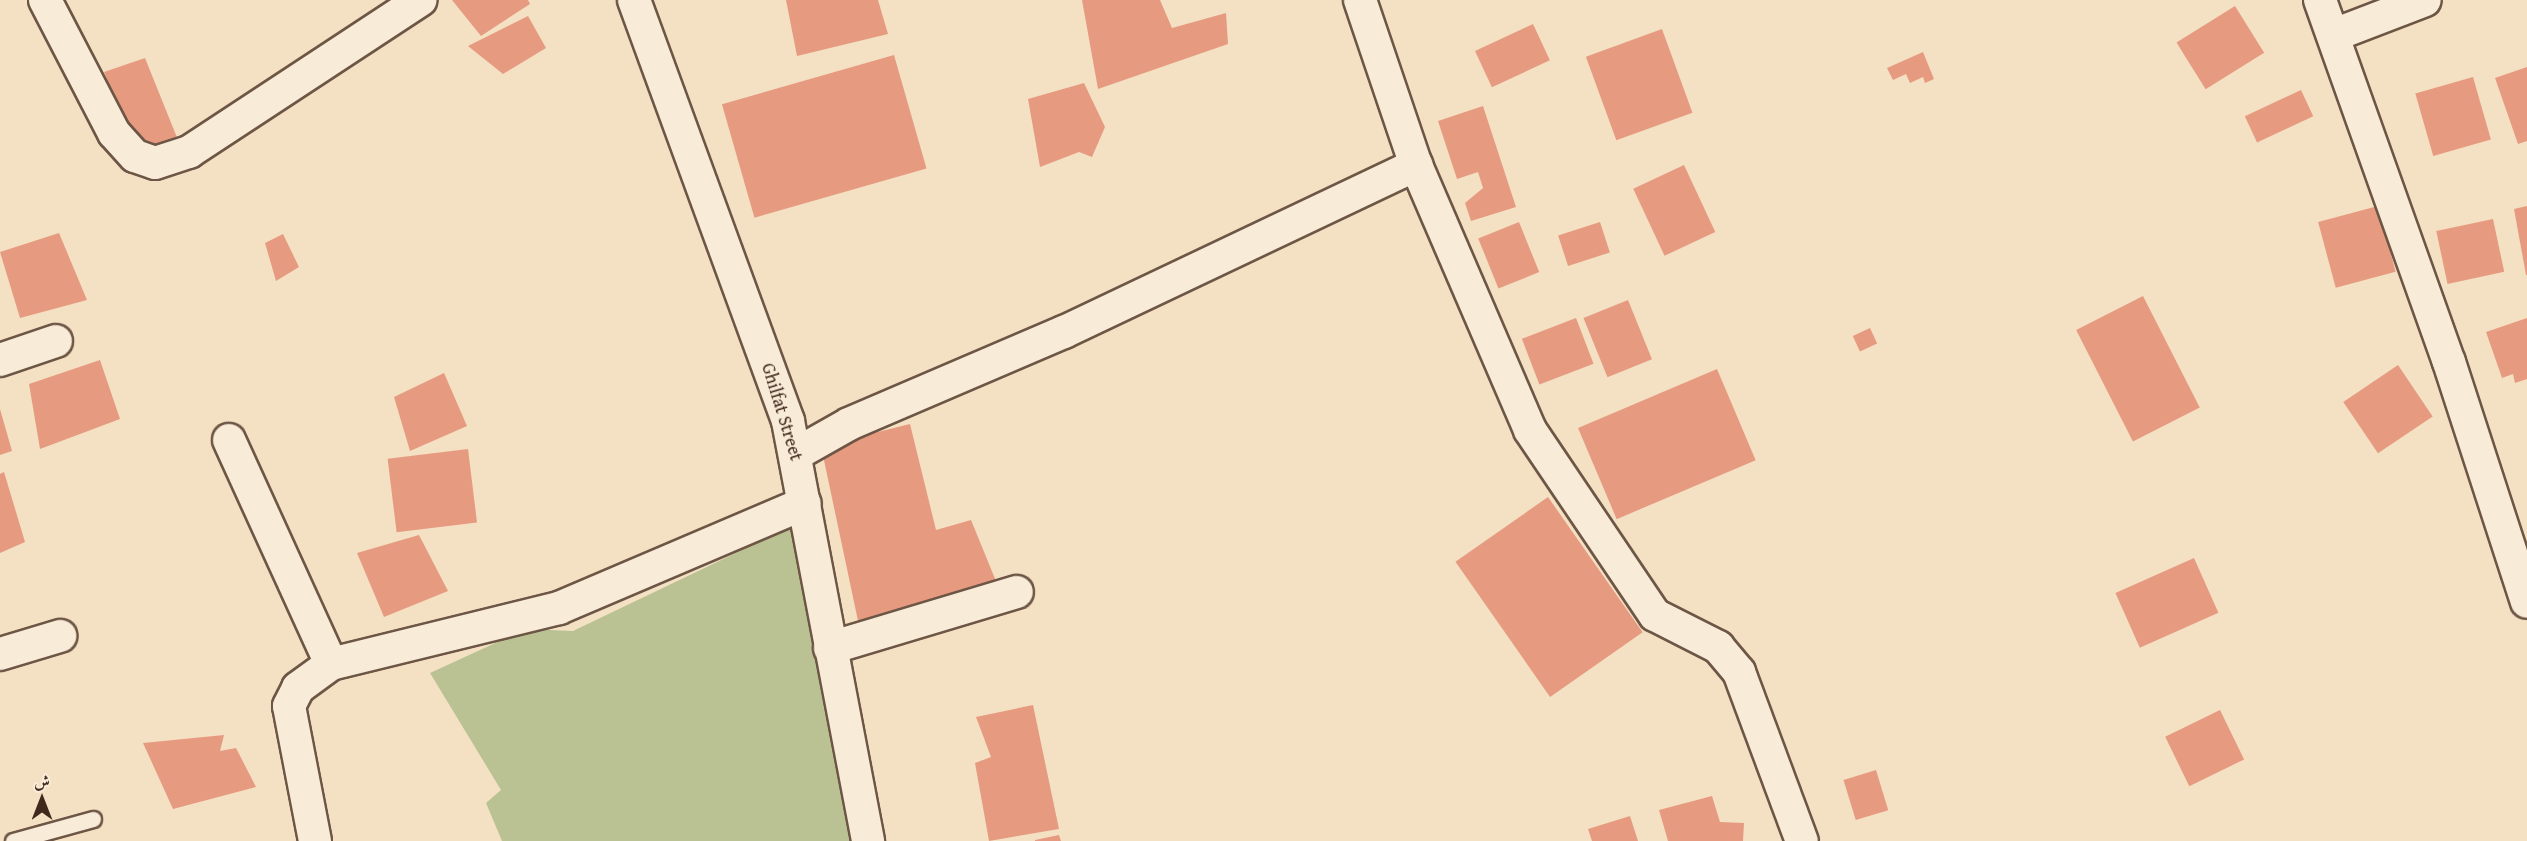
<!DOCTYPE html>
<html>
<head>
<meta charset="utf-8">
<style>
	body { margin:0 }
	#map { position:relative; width:2527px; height:841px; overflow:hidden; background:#f4e0c3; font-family:"Gentium Book Plus",Amiri,serif }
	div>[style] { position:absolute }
	.green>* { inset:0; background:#bac294 }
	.building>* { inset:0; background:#e69b81; transform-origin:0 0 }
	.roads { filter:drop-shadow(2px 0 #6d5645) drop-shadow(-2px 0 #6d5645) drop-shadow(0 2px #6d5645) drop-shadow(0 -2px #6d5645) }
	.lane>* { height:15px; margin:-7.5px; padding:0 7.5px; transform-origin:7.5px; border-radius:7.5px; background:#f8ebd8 }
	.street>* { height:32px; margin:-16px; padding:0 16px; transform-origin:16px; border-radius:16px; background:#f8ebd8 }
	span { translate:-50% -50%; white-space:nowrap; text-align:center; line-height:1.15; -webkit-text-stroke:5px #f8ebd8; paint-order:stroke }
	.street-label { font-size:18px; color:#40281b }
	.north { position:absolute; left:12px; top:769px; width:60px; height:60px; -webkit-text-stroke:4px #f8ebd8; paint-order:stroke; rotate:0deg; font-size:16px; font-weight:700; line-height:24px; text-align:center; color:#40281b }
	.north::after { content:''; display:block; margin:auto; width:21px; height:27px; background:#40281b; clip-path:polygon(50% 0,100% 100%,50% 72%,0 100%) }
</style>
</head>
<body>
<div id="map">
	<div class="green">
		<i style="clip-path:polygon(794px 525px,855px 841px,502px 841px,486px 803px,501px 790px,430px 673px,526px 629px,573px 631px)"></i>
	</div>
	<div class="building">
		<i style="clip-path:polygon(452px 0,528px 0,530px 4px,481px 36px)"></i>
		<i style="clip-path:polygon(786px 0,878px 0,888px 34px,797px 56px)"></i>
		<i style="clip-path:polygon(1082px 0,1160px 0,1172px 28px,1226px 13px,1228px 44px,1098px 89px)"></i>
		<i style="left:2235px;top:6px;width:55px;height:69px;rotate:58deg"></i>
		<i style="clip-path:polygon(528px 16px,546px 48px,503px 74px,468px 46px)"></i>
		<i style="left:1533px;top:24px;width:40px;height:64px;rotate:65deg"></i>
		<i style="left:1662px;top:29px;width:89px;height:81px;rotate:70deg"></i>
		<i style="clip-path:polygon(1923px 52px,1934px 79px,1925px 83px,1923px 77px,1910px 83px,1906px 74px,1893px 80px,1887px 68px)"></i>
		<i style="left:894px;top:55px;width:118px;height:179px;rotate:74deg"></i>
		<i style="clip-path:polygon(145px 58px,180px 145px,149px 154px,131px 137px,104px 72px)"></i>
		<i style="clip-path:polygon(2527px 67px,2527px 141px,2518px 144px,2495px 78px)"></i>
		<i style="left:2473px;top:77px;width:65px;height:60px;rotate:74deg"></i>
		<i style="clip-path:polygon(1084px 83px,1105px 127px,1092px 157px,1079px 152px,1040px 167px,1028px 99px)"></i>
		<i style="left:2301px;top:90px;width:29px;height:62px;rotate:65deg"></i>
		<i style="clip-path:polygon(1483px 106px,1516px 207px,1471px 221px,1465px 203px,1483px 188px,1478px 172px,1457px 179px,1438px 121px)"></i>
		<i style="left:1684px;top:165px;width:74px;height:56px;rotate:65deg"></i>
		<i style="left:2378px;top:206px;width:68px;height:62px;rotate:75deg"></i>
		<i style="clip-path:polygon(2527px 206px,2527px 275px,2526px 275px,2514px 209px)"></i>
		<i style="left:2493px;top:219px;width:54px;height:58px;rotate:78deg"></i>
		<i style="left:1519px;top:222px;width:54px;height:44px;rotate:68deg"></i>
		<i style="left:1600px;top:222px;width:32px;height:44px;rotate:72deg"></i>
		<i style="clip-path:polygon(59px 233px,87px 300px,20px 318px,0 252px)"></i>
		<i style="clip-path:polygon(283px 234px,299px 267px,276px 281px,265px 243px)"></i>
		<i style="left:2143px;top:296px;width:125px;height:75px;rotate:63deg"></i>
		<i style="left:1628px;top:300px;width:64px;height:48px;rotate:68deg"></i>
		<i style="left:1576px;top:318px;width:49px;height:58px;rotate:69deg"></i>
		<i style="clip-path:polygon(2527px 318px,2527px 379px,2515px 383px,2513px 374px,2502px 378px,2486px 332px)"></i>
		<i style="left:1870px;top:328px;width:17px;height:19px;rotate:65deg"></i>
		<i style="clip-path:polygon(100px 360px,120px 419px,40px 449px,29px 384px)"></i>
		<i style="left:2398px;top:365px;width:62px;height:66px;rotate:56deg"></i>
		<i style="left:1717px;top:369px;width:99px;height:151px;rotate:67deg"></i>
		<i style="clip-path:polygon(444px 373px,467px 426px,410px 451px,394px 397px)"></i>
		<i style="clip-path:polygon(0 409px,12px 451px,0 455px)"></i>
		<i style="clip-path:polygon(910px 424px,936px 530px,971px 520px,998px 586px,861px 635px,821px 446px)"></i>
		<i style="left:468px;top:449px;width:74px;height:81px;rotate:83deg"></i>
		<i style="clip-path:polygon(4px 472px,25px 542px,0 553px,0 474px)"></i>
		<i style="left:1548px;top:497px;width:165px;height:113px;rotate:55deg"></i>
		<i style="clip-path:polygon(419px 535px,448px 591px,384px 617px,357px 553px)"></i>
		<i style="left:2194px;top:558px;width:60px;height:86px;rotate:66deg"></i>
		<i style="clip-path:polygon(1033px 705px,1059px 829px,989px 841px,975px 763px,991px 757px,976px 717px)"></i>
		<i style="left:2220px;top:710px;width:55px;height:61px;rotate:64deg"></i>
		<i style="clip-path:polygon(224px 735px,220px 751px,236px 748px,256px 787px,173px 809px,143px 743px)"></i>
		<i style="left:1876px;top:770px;width:42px;height:34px;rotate:73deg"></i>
		<i style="clip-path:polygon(1712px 796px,1720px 822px,1744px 823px,1743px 841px,1668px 841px,1659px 810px)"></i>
		<i style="clip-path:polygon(1630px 816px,1638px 841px,1592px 841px,1588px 829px)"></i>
		<i style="clip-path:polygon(1059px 835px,1061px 841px,1035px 841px,1035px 840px)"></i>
	</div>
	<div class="roads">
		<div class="lane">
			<i style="left:13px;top:841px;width:83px;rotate:-15.4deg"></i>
		</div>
		<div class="street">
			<i style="left:45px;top:0;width:150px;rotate:62.6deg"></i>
			<i style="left:114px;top:133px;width:31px;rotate:48deg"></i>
			<i style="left:135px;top:156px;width:21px;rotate:19deg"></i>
			<i style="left:155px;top:163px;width:36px;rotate:-18deg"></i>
			<i style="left:189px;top:152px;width:277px;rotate:-33.3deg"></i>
			<i style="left:634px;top:0;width:448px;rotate:69.9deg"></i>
			<i style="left:788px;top:421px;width:428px;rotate:79.2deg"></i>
			<i style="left:1360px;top:0;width:174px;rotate:71.3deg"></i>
			<i style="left:1416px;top:165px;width:288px;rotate:66.7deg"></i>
			<i style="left:1530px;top:430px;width:223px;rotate:56deg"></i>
			<i style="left:1655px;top:615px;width:71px;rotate:26.9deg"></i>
			<i style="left:1718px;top:647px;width:33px;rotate:50deg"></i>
			<i style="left:1739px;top:672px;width:180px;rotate:69.6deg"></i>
			<i style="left:2320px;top:0;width:384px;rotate:70.4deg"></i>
			<i style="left:2449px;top:362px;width:252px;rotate:72deg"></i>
			<i style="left:2334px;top:35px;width:97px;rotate:-21deg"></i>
			<i style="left:0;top:360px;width:59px;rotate:-18.7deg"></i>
			<i style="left:229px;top:440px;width:246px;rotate:65.5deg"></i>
			<i style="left:796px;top:454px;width:61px;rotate:-29.5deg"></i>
			<i style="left:849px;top:424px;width:234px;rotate:-23.2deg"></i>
			<i style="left:1064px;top:332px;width:390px;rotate:-25.4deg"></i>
			<i style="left:830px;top:648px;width:195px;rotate:-16.7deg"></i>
			<i style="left:0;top:654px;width:63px;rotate:-16.7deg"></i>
			<i style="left:315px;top:841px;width:137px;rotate:-100.9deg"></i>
			<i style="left:289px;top:706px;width:20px;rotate:-63deg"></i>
			<i style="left:298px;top:688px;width:41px;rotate:-36deg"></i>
			<i style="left:331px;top:664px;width:235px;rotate:-13.8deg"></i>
			<i style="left:559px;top:608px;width:267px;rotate:-23.1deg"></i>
		</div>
	</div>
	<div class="street-label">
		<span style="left:782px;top:412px;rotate:73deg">Ghilfat Street</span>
	</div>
	<div class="north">ش</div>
</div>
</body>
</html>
